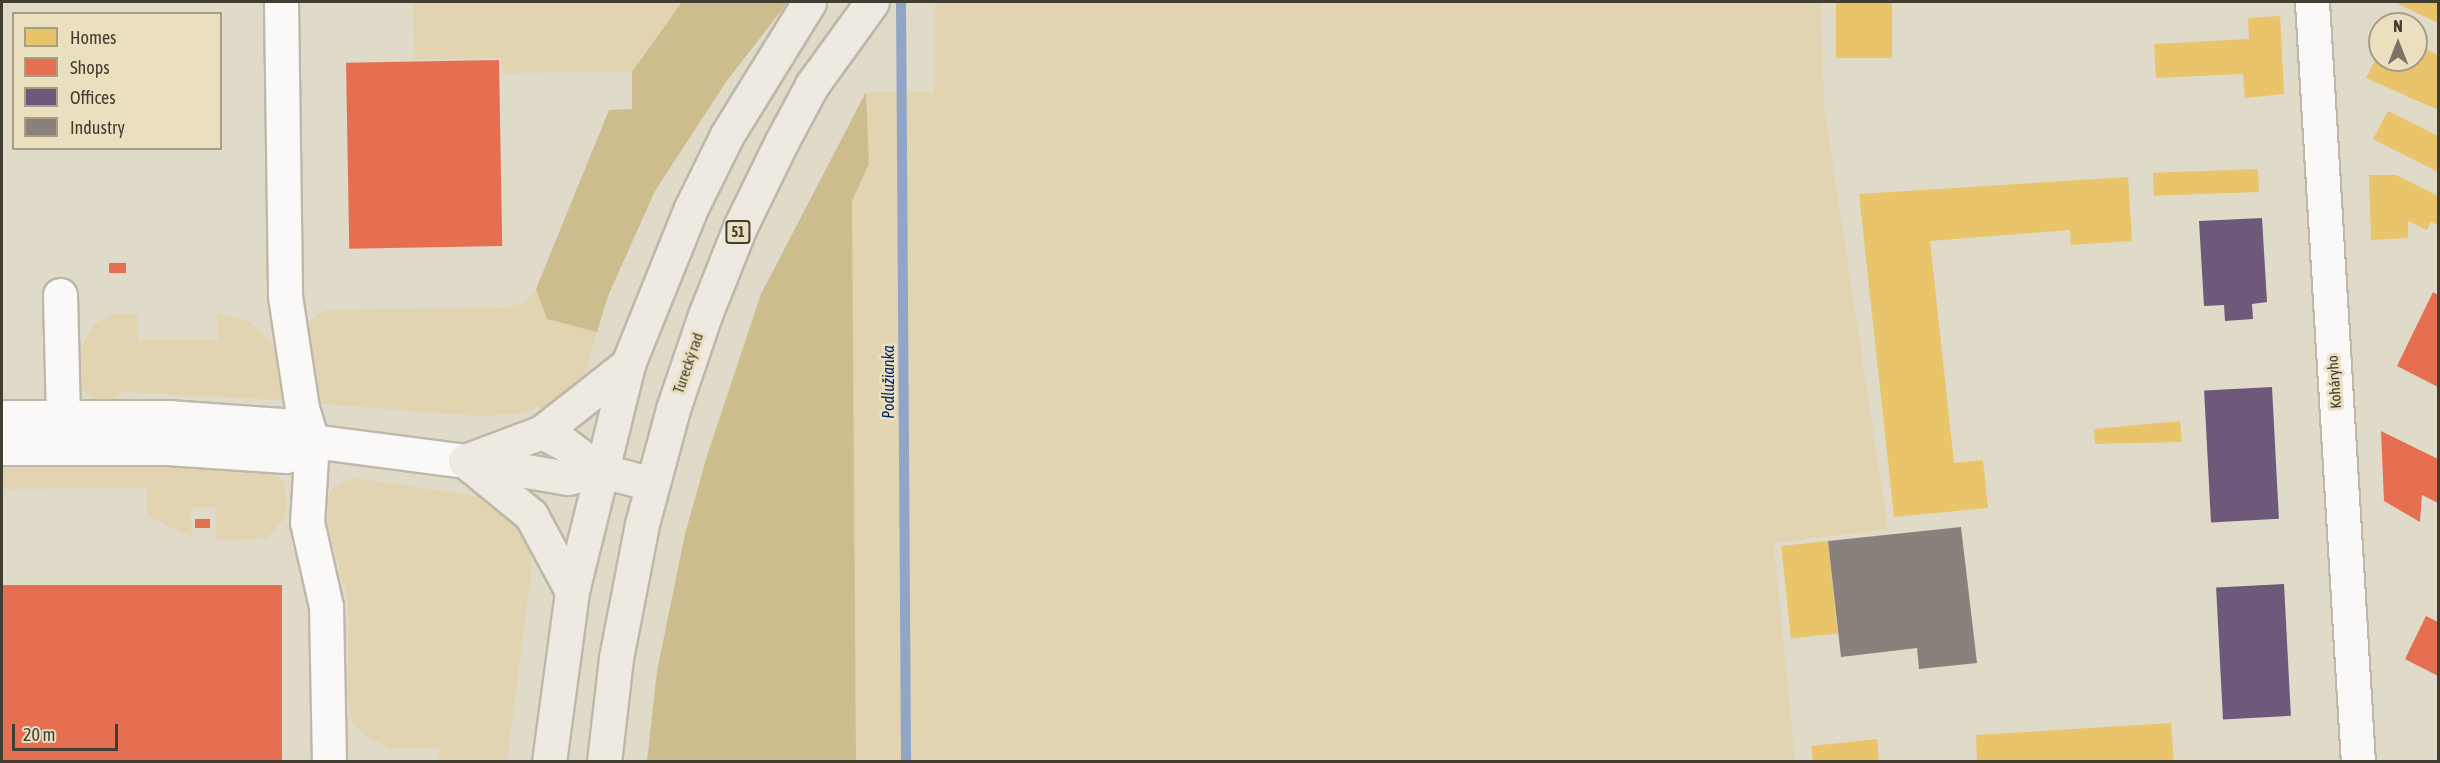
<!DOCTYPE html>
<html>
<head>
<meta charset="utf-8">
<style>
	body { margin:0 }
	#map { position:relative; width:2440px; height:763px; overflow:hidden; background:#e0dac9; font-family:"Asap Condensed",sans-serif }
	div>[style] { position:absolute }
	.green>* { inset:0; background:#e2d4b0 }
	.forest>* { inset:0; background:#cdbd8e }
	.homes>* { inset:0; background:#e9c46a; transform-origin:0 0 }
	.shops>* { inset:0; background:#e76f51; transform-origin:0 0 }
	.offices>* { inset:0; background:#6d597a; transform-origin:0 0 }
	.industry>* { inset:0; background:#8a817c }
	.stream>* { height:10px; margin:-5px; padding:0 5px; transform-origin:5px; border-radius:5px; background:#90a5c8 }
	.roads { filter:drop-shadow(2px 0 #bdb8aa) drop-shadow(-2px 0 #bdb8aa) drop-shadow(0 2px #bdb8aa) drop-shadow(0 -2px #bdb8aa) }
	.minor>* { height:33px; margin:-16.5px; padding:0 16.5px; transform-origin:16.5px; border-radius:16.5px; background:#faf9f7 }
	.major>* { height:33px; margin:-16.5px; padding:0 16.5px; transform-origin:16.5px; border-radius:16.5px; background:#eeeae1 }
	span { translate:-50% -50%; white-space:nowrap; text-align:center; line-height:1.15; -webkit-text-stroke:6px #eadfbf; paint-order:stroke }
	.shield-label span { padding:2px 4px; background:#eadfbf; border:2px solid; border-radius:4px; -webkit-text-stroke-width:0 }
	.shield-label { font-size:14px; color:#413d30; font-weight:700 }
	.street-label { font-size:15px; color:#413d30 }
	.water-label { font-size:16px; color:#02256a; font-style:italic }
	.frame { position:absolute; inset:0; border:3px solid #413d30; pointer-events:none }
	.legend { position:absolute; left:12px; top:12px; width:210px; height:138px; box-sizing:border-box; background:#eadfbf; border:2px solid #a69e86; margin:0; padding:8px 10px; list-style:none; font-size:18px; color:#413d30 }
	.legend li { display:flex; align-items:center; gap:12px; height:30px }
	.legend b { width:30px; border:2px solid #a69e86 }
	.north { position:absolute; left:2368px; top:12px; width:60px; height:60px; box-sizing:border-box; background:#eadfbf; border:2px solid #a69e86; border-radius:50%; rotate:0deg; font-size:16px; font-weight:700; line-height:24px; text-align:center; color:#413d30 }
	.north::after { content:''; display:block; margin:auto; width:21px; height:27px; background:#797466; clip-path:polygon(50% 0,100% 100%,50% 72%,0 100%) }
	.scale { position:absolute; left:12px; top:724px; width:106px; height:27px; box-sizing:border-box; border:3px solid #413d30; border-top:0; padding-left:8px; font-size:18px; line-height:21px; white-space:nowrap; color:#413d30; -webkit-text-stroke:4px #eadfbf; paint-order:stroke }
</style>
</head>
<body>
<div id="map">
	<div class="green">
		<i style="clip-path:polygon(413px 2px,682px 2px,632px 72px,502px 73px,501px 58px,414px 59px)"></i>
		<i style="clip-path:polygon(935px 2px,1821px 2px,1824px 105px,1888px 529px,1774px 543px,1795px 761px,856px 761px,852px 201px,869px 164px,866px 92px,934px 92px)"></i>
		<i style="clip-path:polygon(536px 289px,547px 319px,597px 332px,583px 379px,542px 415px,539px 407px,521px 414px,479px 416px,323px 404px,308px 385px,301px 335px,307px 322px,326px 310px,504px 308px,525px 303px)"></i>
		<i style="clip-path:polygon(217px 313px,250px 322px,270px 341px,279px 355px,281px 400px,122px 392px,111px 403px,94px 400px,83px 389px,78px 375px,81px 347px,95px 323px,116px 314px,137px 314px,138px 340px,218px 340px)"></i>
		<i style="clip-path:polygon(2px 460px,263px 465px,283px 482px,287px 505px,284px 519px,267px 538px,216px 540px,216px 507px,191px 507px,192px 537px,147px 516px,147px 488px,2px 489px)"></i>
		<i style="clip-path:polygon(354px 478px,469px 495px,489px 500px,514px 515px,531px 551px,531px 576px,507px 761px,439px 761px,439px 748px,390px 748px,365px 736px,352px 721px,348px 704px,348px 600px,329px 529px,327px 503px,333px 487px)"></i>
	</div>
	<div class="forest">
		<i style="clip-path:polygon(682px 2px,788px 2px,726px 82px,655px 191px,608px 296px,597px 332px,547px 319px,536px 289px,609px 110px,632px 109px,632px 72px)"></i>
		<i style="clip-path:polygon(866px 92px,869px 164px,852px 201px,856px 761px,647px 761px,657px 671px,685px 534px,706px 459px,761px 294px)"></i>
	</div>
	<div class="homes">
		<i style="left:1836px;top:2px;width:56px;height:56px"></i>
		<i style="clip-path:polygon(2394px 2px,2438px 2px,2438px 23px)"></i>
		<i style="clip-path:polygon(2280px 16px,2284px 94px,2245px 98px,2243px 74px,2156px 78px,2154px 44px,2249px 39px,2248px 18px)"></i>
		<i style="clip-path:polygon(2416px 44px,2438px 55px,2438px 110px,2366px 78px,2380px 50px,2380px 60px,2416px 60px)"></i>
		<i style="clip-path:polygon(2388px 111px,2438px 136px,2438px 172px,2373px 139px)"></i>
		<i style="left:2258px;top:169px;width:23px;height:105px;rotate:88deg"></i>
		<i style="clip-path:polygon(2369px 175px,2396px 175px,2438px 196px,2438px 225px,2431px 222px,2427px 230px,2408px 221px,2408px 238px,2371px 240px)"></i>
		<i style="clip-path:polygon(2128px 177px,2132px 241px,2071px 245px,2070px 230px,1930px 241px,1954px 463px,1983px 460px,1988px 508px,1894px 517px,1859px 194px)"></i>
		<i style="clip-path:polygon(2180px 421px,2182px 442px,2095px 444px,2094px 429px)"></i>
		<i style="left:1828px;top:541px;width:93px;height:47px;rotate:84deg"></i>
		<i style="clip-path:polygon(2171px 723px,2174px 762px,1977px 762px,1976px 735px)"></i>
		<i style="clip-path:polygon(1877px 739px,1879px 762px,1813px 762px,1811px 746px)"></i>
	</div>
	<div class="shops">
		<i style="left:499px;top:60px;width:186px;height:153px;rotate:89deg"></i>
		<i style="left:109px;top:263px;width:17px;height:10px"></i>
		<i style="clip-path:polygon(2433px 292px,2438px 295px,2438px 387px,2397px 366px)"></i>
		<i style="clip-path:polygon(2381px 431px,2438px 459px,2438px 503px,2422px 495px,2420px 522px,2384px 501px)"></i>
		<i style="left:195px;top:519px;width:15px;height:9px"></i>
		<i style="left:282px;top:585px;width:177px;height:280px;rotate:90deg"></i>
		<i style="clip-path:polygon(2426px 616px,2438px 622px,2438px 676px,2405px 659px)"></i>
	</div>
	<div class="offices">
		<i style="clip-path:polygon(2262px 218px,2267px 302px,2252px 304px,2253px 319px,2225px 321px,2224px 305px,2204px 306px,2199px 221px)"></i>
		<i style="left:2272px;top:387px;width:132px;height:68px;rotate:87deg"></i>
		<i style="left:2284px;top:584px;width:132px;height:68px;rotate:87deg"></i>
	</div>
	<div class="industry">
		<i style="clip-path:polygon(1961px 527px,1977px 663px,1919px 669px,1917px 648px,1841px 657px,1828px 541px)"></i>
	</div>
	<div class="stream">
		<i style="left:901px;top:2px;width:760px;rotate:89.62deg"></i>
	</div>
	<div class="roads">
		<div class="minor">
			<i style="left:281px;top:2px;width:294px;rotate:89.2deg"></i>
			<i style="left:285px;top:296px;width:113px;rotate:81.4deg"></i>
			<i style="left:302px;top:408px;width:34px;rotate:73deg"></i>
			<i style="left:312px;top:441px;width:81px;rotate:93.5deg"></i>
			<i style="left:307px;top:522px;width:86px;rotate:77.3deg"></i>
			<i style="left:326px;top:606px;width:156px;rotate:88.9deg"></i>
			<i style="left:2312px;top:2px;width:761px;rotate:86.54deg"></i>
			<i style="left:60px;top:295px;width:121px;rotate:88.6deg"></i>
			<i style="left:63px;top:416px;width:21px;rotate:61deg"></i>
			<i style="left:2px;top:417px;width:166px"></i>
			<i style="left:168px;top:417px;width:113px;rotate:4deg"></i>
			<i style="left:281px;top:425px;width:35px;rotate:27deg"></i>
			<i style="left:312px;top:441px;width:154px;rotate:7.4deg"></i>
			<i style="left:2px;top:448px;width:166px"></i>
			<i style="left:168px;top:448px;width:118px;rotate:3.9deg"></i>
			<i style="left:286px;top:456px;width:30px;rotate:-30deg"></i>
		</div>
		<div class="major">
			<i style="left:542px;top:432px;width:26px;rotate:28deg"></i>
			<i style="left:565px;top:444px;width:43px;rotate:37.4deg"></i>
			<i style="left:599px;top:470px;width:55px;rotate:14.8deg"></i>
			<i style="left:465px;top:461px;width:82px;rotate:-20.6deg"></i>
			<i style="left:542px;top:432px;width:110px;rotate:-38.3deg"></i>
			<i style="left:465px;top:461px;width:85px;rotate:39.3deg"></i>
			<i style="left:531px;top:515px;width:86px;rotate:61.7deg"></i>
			<i style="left:467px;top:461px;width:102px;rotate:9.6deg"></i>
			<i style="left:568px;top:478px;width:32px;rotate:-14deg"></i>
			<i style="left:549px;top:762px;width:173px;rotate:-82.3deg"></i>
			<i style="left:572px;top:591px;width:234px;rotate:-76.1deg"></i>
			<i style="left:628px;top:364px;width:168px;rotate:-68deg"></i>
			<i style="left:691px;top:208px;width:81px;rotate:-63.7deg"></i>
			<i style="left:727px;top:135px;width:156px;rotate:-58.3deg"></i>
			<i style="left:604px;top:762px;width:105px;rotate:-83.4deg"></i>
			<i style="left:616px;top:658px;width:136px;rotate:-79deg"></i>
			<i style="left:642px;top:524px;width:119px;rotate:-74.9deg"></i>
			<i style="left:673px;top:409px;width:99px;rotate:-71.2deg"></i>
			<i style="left:705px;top:315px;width:95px;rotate:-68.3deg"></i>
			<i style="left:740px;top:227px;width:93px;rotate:-64deg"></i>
			<i style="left:781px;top:143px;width:66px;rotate:-61.9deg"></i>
			<i style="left:812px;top:85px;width:102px;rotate:-54.1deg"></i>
		</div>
	</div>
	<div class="shield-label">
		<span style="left:738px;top:232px">51</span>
	</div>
	<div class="street-label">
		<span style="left:688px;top:363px;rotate:-71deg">Turecký rad</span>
		<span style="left:2334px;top:382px;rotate:-94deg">Koháryho</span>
	</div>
	<div class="water-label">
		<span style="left:888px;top:382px;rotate:-90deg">Podlužianka</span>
	</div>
	<div class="frame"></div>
	<ul class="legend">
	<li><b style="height:16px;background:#e9c46a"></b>Homes</li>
	<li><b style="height:16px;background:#e76f51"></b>Shops</li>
	<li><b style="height:16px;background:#6d597a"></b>Offices</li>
	<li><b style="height:16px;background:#8a817c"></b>Industry</li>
	</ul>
	<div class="north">N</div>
	<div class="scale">20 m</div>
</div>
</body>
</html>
